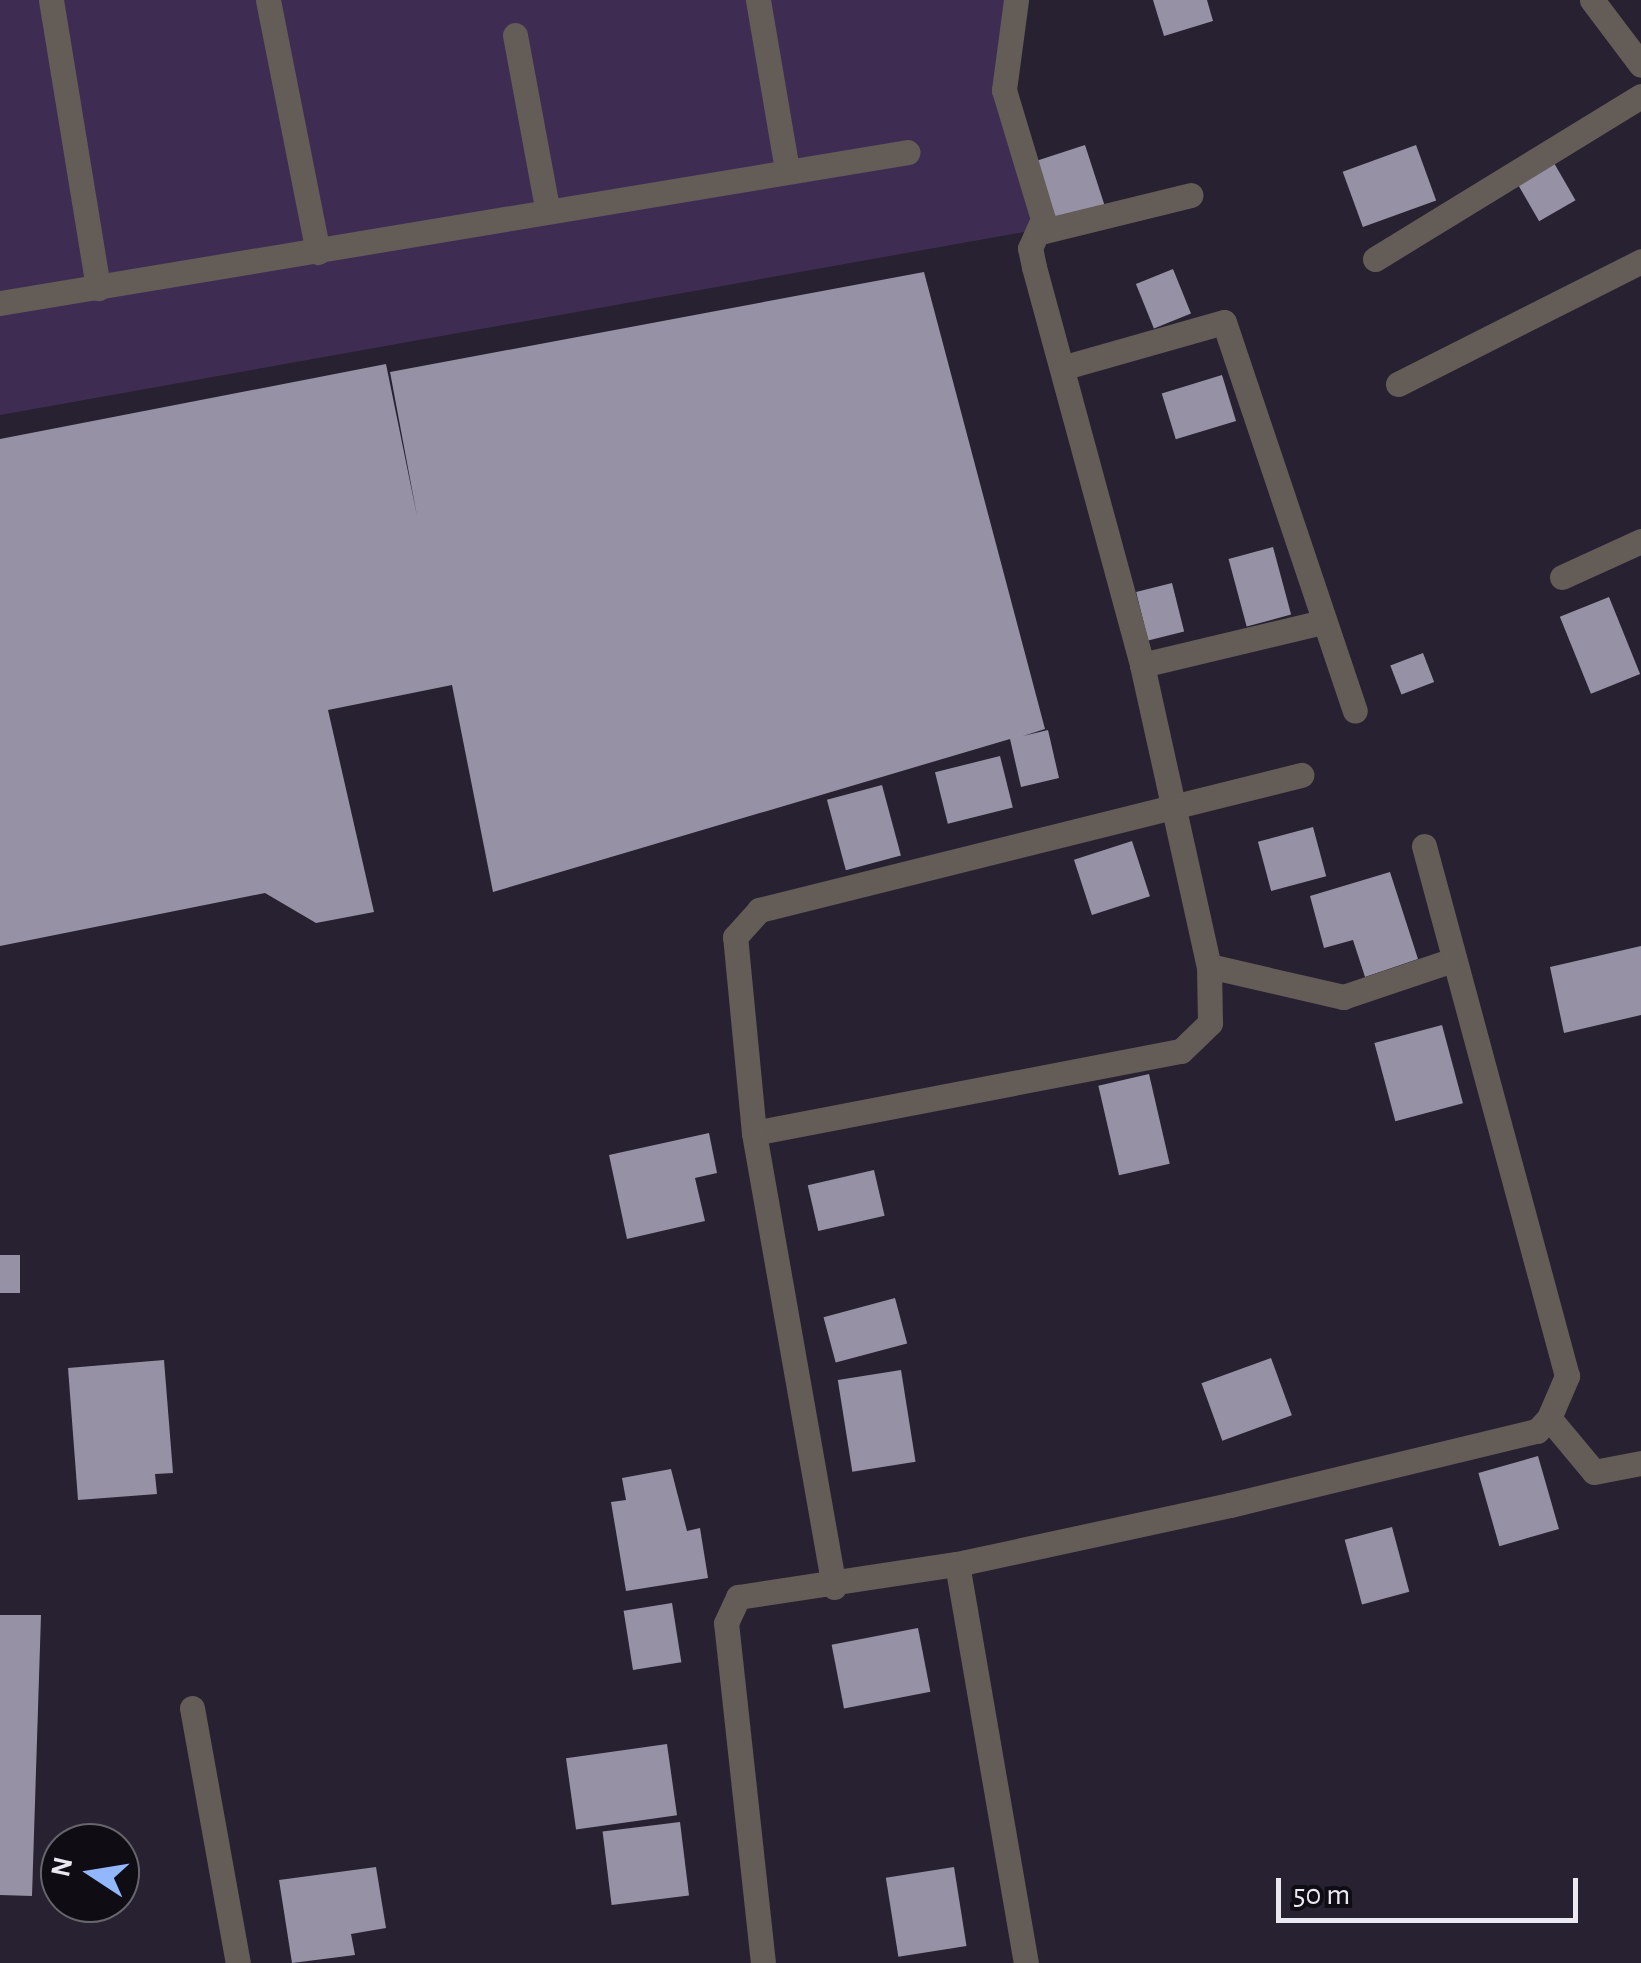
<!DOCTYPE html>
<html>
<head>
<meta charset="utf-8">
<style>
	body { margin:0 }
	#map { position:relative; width:1641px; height:1963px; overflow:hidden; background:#282131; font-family:"Alegreya Sans",sans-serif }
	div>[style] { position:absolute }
	.green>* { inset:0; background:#3f2c53 }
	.building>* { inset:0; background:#9691a5; transform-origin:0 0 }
	.minor>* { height:25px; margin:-12.5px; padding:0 12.5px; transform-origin:12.5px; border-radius:12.5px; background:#645c56 }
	span { translate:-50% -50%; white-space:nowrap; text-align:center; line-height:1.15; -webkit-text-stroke:10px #0f0c13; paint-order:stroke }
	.north { position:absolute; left:40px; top:1823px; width:100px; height:100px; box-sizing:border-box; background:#0f0c13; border:2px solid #67646c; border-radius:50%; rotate:282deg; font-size:28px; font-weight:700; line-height:40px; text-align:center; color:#ece8f2 }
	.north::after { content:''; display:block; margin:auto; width:35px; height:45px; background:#93b7fd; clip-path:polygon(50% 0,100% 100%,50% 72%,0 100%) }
	.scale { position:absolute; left:1276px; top:1878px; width:302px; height:45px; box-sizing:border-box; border:5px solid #ece8f2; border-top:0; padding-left:12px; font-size:30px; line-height:35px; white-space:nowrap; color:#ece8f2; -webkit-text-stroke:8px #0f0c13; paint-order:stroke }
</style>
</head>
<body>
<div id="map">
	<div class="green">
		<i style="clip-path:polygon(0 0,1007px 0,994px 85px,1035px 230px,0 415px)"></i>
	</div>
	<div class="building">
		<i style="clip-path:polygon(1153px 0,1207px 0,1213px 21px,1164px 36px)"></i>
		<i style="left:1085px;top:145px;width:63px;height:54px;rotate:72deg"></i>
		<i style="left:1416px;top:145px;width:59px;height:78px;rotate:70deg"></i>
		<i style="left:1554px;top:163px;width:43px;height:42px;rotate:60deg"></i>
		<i style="left:1173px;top:269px;width:48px;height:40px;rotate:68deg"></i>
		<i style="clip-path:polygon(924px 272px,1045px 729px,1023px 736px,1048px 730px,1059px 778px,1021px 787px,1010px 739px,493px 892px,452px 685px,328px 710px,374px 912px,316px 923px,265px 893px,0 946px,0 439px,386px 364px,417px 516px,390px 372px)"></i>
		<i style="left:1222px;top:375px;width:48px;height:63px;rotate:73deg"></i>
		<i style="left:1273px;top:547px;width:70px;height:46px;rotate:75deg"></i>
		<i style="left:1172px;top:583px;width:50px;height:37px;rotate:76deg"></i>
		<i style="left:1609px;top:597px;width:83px;height:53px;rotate:68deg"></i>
		<i style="left:1423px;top:653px;width:31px;height:35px;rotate:69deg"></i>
		<i style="left:1000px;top:756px;width:53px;height:67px;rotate:76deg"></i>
		<i style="left:882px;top:785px;width:73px;height:57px;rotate:75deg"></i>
		<i style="left:1313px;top:827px;width:51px;height:57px;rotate:75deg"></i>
		<i style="left:1132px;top:841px;width:58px;height:61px;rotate:72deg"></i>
		<i style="clip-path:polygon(1390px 872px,1418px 959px,1365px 977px,1353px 940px,1324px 948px,1310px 896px)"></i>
		<i style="clip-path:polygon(1641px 946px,1641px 1015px,1564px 1033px,1550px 967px)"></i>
		<i style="left:1442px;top:1025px;width:81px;height:70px;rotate:75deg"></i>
		<i style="left:1149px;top:1074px;width:92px;height:52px;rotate:77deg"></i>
		<i style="clip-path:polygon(709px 1133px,717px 1173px,695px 1178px,705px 1221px,627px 1239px,609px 1155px)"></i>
		<i style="left:874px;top:1170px;width:47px;height:68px;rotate:77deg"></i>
		<i style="left:0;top:1255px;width:20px;height:38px"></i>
		<i style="left:895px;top:1298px;width:47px;height:74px;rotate:75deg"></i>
		<i style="left:1271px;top:1358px;width:61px;height:74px;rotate:70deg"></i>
		<i style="clip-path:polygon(164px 1360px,173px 1473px,155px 1474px,157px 1494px,78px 1500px,68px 1368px)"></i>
		<i style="left:901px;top:1370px;width:93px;height:64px;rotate:81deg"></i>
		<i style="left:1538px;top:1456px;width:76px;height:62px;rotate:74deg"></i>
		<i style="clip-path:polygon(671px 1469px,687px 1531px,700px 1528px,708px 1578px,626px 1591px,611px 1502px,626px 1500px,622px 1478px)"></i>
		<i style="left:1392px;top:1527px;width:67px;height:49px;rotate:75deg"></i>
		<i style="left:672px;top:1603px;width:60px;height:49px;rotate:81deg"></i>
		<i style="clip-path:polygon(0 1615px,41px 1615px,32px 1896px,0 1895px)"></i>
		<i style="left:918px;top:1628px;width:65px;height:88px;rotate:79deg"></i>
		<i style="left:667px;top:1744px;width:72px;height:102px;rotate:82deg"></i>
		<i style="left:680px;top:1822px;width:74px;height:78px;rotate:83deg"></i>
		<i style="clip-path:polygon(376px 1867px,386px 1928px,351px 1934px,355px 1955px,292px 1963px,279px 1880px)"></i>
		<i style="left:954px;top:1867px;width:80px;height:69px;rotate:81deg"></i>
	</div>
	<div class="minor">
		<i style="left:51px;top:0;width:292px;rotate:80.7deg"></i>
		<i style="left:268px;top:0;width:257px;rotate:78.8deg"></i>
		<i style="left:758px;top:0;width:172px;rotate:80.3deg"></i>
		<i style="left:1016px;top:0;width:91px;rotate:97.6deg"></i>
		<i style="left:1004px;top:90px;width:135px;rotate:73.2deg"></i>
		<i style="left:1043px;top:219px;width:32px;rotate:114deg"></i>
		<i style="left:1030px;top:248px;width:19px;rotate:78deg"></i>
		<i style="left:1034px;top:267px;width:412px;rotate:74.8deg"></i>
		<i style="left:1142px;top:665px;width:308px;rotate:77.5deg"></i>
		<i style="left:1209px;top:966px;width:138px;rotate:13deg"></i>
		<i style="left:1343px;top:997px;width:116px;rotate:-18.6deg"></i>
		<i style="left:1592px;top:0;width:81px;rotate:53deg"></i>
		<i style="left:515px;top:35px;width:176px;rotate:79.5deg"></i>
		<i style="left:1040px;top:232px;width:155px;rotate:-13.8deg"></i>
		<i style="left:1375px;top:259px;width:312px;rotate:-31.5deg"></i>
		<i style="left:0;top:303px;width:920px;rotate:-9.44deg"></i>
		<i style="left:1065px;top:367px;width:165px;rotate:-15.8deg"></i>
		<i style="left:1224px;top:322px;width:410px;rotate:71.4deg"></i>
		<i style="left:1398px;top:384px;width:272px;rotate:-26.8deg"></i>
		<i style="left:1562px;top:577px;width:87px;rotate:-24.5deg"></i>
		<i style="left:1142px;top:665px;width:186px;rotate:-13.4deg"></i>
		<i style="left:754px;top:1133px;width:435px;rotate:-10.9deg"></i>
		<i style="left:1181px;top:1051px;width:40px;rotate:-44deg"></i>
		<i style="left:1210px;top:1023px;width:57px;rotate:-91deg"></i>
		<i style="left:1549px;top:1418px;width:70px;rotate:50.2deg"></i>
		<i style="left:1594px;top:1472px;width:48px;rotate:-10.8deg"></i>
		<i style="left:957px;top:1564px;width:405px;rotate:80.2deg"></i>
		<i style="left:834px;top:1587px;width:461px;rotate:-100deg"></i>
		<i style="left:754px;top:1133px;width:197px;rotate:-95.5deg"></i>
		<i style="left:735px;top:937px;width:36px;rotate:-48deg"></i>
		<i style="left:759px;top:910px;width:559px;rotate:-13.99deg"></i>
		<i style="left:192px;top:1708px;width:259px;rotate:79.8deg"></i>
		<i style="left:763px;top:1963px;width:342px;rotate:-96.2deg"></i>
		<i style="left:726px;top:1623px;width:29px;rotate:-65deg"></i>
		<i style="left:738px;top:1597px;width:221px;rotate:-8.6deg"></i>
		<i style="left:957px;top:1564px;width:279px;rotate:-12.2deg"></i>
		<i style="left:1230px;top:1505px;width:316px;rotate:-13.6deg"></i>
		<i style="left:1537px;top:1431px;width:18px;rotate:-47deg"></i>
		<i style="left:1549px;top:1418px;width:46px;rotate:-66.8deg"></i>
		<i style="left:1567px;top:1376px;width:549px;rotate:-105.1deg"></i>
	</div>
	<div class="north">N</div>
	<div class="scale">50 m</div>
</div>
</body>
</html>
